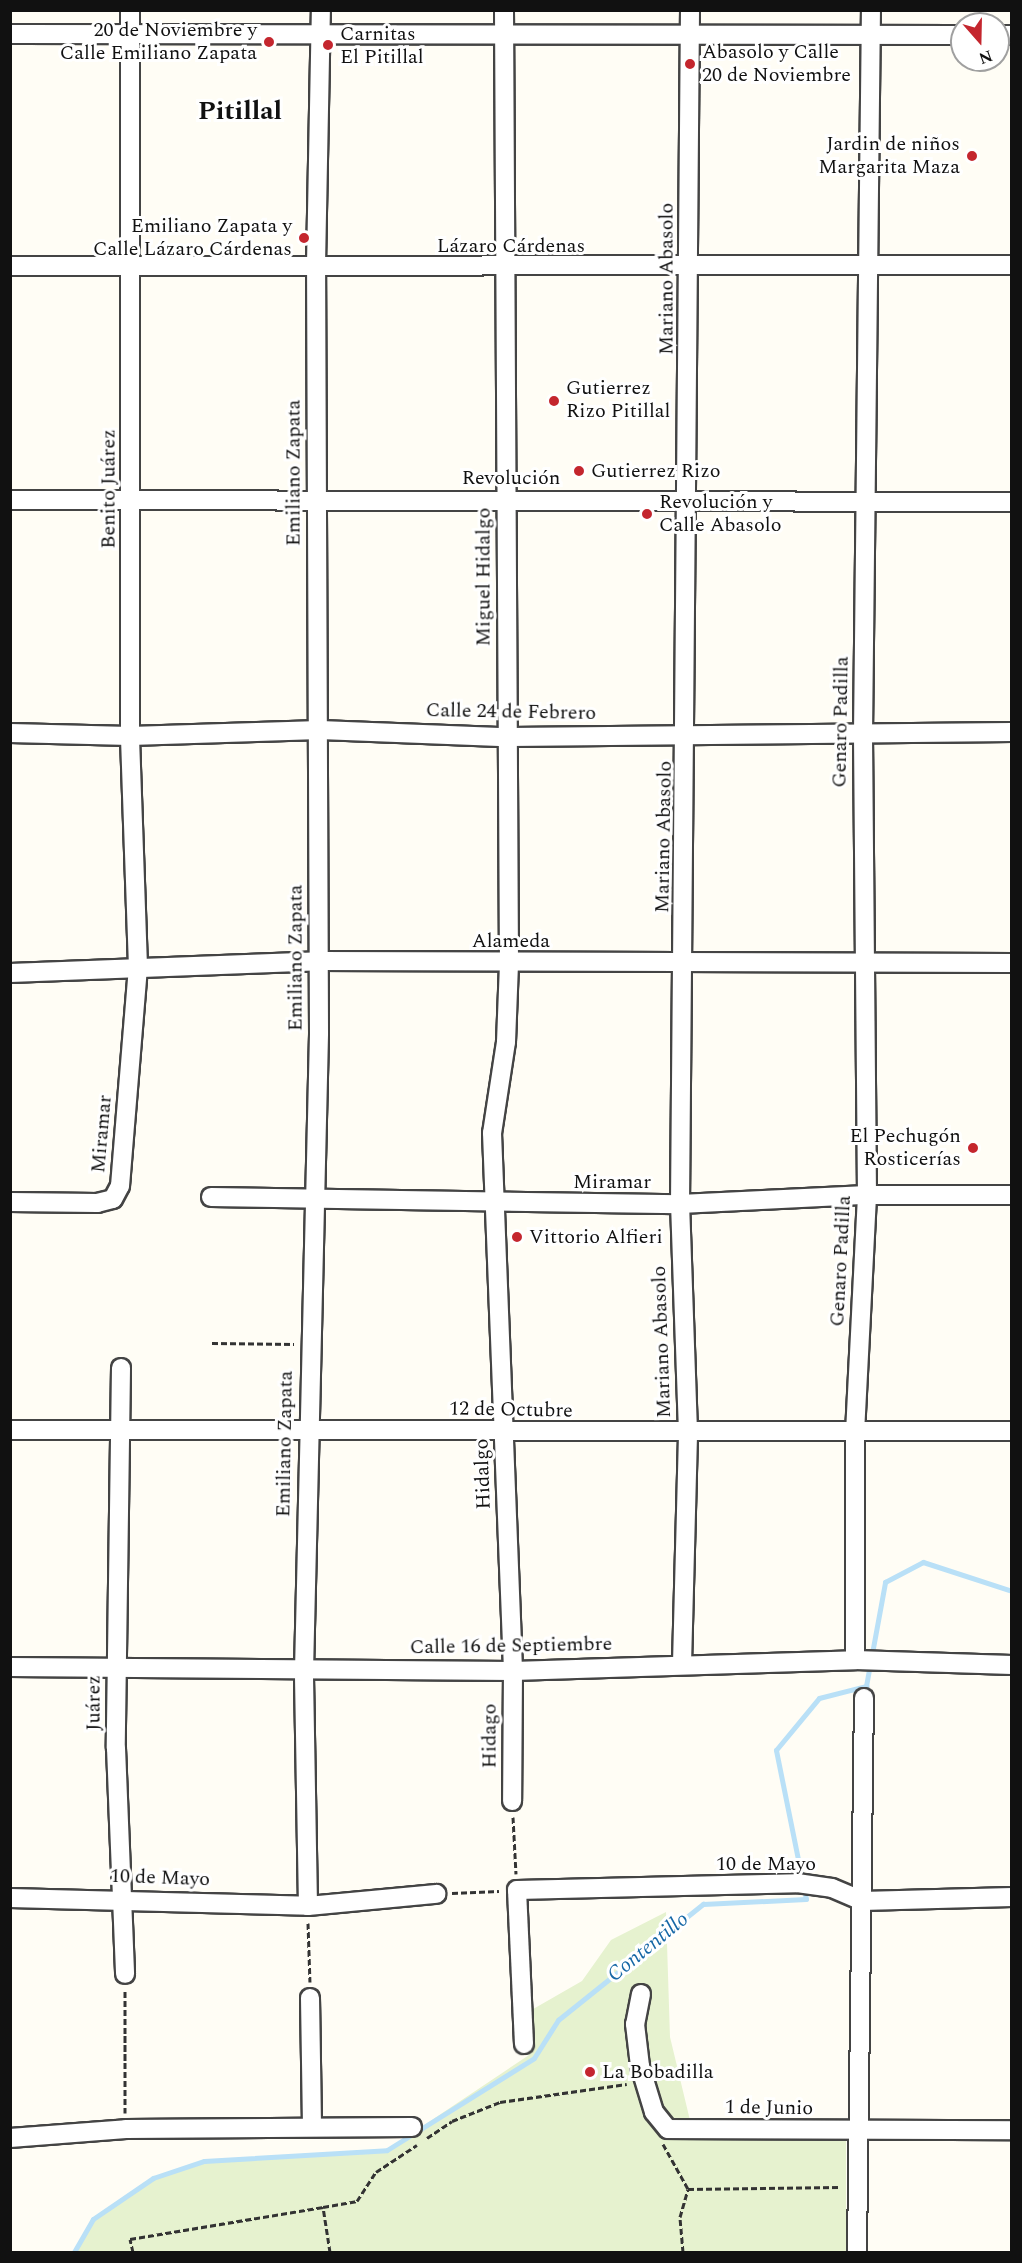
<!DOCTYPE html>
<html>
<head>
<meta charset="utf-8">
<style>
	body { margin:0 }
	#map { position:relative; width:1022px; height:2263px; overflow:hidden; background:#fffdf5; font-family:Spectral,serif }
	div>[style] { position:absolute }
	.pitch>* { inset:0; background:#e6f2cf }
	.stream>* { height:5px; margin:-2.5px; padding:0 2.5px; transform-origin:2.5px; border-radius:2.5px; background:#b9e0f7 }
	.path>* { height:3px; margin-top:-1.5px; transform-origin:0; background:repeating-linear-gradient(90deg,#333 0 6px,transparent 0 9px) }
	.roads { filter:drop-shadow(2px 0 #444) drop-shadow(-2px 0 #444) drop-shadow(0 2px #444) drop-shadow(0 -2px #444) }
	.minor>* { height:18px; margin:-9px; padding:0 9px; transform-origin:9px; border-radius:9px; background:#fff }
	.dots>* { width:16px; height:16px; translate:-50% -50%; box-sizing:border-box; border:3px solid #fff; border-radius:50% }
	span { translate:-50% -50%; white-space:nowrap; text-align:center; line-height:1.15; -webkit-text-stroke:6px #fff; paint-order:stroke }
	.poi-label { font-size:20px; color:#111 }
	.right { translate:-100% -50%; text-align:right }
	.left { translate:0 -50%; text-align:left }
	.street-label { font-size:20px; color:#111 }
	.water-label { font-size:21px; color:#1768a6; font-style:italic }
	.district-label { font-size:26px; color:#111; font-weight:700 }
	.frame { position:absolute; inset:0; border:12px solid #111; pointer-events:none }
	.north { position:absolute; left:950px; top:12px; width:60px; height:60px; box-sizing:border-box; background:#fff; border:2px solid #a0a0a0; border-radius:50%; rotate:160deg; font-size:16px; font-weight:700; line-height:24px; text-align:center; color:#111 }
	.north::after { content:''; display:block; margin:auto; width:21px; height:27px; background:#c4262e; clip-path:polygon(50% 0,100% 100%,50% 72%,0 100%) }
</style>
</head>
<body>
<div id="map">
	<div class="pitch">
		<i style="clip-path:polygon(666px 1912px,670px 2037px,694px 2137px,846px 2137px,846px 2252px,74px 2252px,93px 2219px,153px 2178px,204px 2161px,387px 2150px,529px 2055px,528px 2012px,582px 1981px,611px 1940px)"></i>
	</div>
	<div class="stream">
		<i style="left:74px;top:2252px;width:38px;rotate:-60deg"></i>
		<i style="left:93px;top:2219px;width:73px;rotate:-34.3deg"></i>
		<i style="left:153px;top:2178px;width:54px;rotate:-18.4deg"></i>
		<i style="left:204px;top:2161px;width:183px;rotate:-3.4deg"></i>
		<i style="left:387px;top:2150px;width:173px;rotate:-32deg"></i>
		<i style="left:534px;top:2058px;width:45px;rotate:-57.7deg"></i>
		<i style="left:558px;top:2020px;width:186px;rotate:-38.7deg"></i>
		<i style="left:703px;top:1904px;width:103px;rotate:-2.8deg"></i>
		<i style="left:806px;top:1899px;width:152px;rotate:-101.4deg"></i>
		<i style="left:776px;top:1750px;width:67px;rotate:-50.4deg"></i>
		<i style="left:819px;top:1698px;width:49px;rotate:-14.3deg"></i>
		<i style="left:866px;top:1686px;width:106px;rotate:-79.6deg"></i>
		<i style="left:885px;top:1582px;width:43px;rotate:-27.8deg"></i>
		<i style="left:923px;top:1562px;width:94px;rotate:18deg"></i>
	</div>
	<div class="path">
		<i style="left:212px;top:1343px;width:82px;rotate:0.7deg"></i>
		<i style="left:513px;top:1817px;width:57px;rotate:87deg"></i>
		<i style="left:452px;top:1893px;width:47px;rotate:-2.4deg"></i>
		<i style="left:308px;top:1923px;width:59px;rotate:88.1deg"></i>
		<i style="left:125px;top:1991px;width:122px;rotate:90deg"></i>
		<i style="left:427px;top:2138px;width:30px;rotate:-34deg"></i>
		<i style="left:452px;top:2121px;width:52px;rotate:-21.6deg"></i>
		<i style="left:500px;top:2102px;width:128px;rotate:-8.1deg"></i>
		<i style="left:663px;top:2144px;width:51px;rotate:60.9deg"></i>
		<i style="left:688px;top:2189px;width:152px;rotate:-0.8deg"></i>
		<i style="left:133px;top:2252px;width:13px;rotate:-103deg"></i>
		<i style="left:130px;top:2239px;width:196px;rotate:-9.4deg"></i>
		<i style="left:330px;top:2252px;width:46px;rotate:-98.8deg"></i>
		<i style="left:323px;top:2207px;width:35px;rotate:-10deg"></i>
		<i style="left:357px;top:2201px;width:35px;rotate:-57deg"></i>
		<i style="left:376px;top:2172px;width:49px;rotate:-33.4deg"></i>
		<i style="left:683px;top:2252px;width:35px;rotate:-95deg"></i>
		<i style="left:680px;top:2217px;width:29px;rotate:-74deg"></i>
	</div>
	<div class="roads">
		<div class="minor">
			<i style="left:504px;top:10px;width:954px;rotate:89.7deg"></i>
			<i style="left:509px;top:964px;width:78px;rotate:92.2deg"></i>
			<i style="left:506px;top:1042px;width:92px;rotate:98.7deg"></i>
			<i style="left:492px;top:1133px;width:538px;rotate:87.76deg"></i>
			<i style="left:513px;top:1671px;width:130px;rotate:90.4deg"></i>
			<i style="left:10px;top:34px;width:952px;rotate:0.06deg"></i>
			<i style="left:998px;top:35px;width:14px"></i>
			<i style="left:10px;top:266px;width:1002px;rotate:-0.06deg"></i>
			<i style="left:10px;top:500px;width:1002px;rotate:0.11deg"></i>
			<i style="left:10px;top:733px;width:120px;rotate:1.4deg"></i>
			<i style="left:130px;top:736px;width:190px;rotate:-1.8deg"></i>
			<i style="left:320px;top:730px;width:186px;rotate:2.2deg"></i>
			<i style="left:506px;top:737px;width:506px;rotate:-0.57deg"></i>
			<i style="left:10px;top:973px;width:309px;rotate:-2.2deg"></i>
			<i style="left:319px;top:961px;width:693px;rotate:0.17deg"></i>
			<i style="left:211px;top:1197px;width:469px;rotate:0.9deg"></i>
			<i style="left:680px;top:1204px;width:187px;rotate:-2.8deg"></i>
			<i style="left:867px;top:1195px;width:145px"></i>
			<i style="left:10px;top:1202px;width:87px;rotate:0.7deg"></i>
			<i style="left:97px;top:1203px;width:16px;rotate:-14deg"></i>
			<i style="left:113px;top:1199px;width:15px;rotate:-62deg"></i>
			<i style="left:120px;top:1186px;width:220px;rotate:-85.3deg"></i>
			<i style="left:138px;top:967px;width:231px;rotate:-92deg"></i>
			<i style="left:130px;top:736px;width:726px;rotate:-90deg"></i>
			<i style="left:121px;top:1368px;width:380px;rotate:90.8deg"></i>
			<i style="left:116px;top:1748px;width:226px;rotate:87.7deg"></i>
			<i style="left:10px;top:1430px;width:1002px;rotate:0.06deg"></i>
			<i style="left:855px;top:1660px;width:227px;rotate:-90deg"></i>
			<i style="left:855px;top:1433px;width:238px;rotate:-87.1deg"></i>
			<i style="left:867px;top:1195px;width:461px;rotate:-90.5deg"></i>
			<i style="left:863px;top:734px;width:724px;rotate:-89.37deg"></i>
			<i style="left:682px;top:1664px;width:232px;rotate:-88.5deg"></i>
			<i style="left:688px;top:1432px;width:228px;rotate:-92deg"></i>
			<i style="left:680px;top:1204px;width:1194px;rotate:-89.52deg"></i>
			<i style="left:10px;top:1667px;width:503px;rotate:0.46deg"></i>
			<i style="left:513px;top:1671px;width:342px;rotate:-1.8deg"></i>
			<i style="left:855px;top:1660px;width:157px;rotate:1.8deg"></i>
			<i style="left:10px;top:1898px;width:298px;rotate:1.5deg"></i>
			<i style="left:308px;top:1906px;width:129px;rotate:-5.4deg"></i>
			<i style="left:308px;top:1906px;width:235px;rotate:-91deg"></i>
			<i style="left:304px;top:1671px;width:638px;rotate:-88.65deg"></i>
			<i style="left:319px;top:1033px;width:768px;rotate:-90.22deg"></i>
			<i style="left:316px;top:265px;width:255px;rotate:-88.9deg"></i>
			<i style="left:641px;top:1994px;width:31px;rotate:101deg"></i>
			<i style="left:635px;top:2024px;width:42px;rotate:83.2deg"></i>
			<i style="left:640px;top:2066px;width:48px;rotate:73.1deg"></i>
			<i style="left:654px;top:2112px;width:22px;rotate:51deg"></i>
			<i style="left:668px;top:2129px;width:344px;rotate:0.2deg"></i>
			<i style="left:310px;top:1998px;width:127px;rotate:89.1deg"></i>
			<i style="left:524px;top:2044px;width:154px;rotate:-92.6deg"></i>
			<i style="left:517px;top:1890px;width:280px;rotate:-1.4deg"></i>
			<i style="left:797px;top:1883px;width:35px;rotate:8deg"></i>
			<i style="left:832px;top:1888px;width:33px;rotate:23deg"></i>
			<i style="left:862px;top:1901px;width:150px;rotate:-1.5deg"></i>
			<i style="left:10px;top:2138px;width:116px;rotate:-4.4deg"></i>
			<i style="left:126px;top:2129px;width:286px;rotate:-0.4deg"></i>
			<i style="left:857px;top:2252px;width:554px;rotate:-89.28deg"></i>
		</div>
	</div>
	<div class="dots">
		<i style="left:269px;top:42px;background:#c4262e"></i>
		<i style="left:328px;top:45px;background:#c4262e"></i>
		<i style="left:690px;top:64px;background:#c4262e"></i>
		<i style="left:972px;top:156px;background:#c4262e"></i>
		<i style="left:304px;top:238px;background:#c4262e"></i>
		<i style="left:554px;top:401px;background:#c4262e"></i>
		<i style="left:579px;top:471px;background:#c4262e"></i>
		<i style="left:647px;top:514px;background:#c4262e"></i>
		<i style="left:973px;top:1148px;background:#c4262e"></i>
		<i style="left:517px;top:1237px;background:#c4262e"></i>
		<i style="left:590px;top:2072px;background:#c4262e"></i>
	</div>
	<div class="poi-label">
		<span class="right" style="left:257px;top:42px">20 de Noviembre y<br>Calle Emiliano Zapata</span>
		<span class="left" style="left:340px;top:46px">Carnitas<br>El Pitillal</span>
		<span class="left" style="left:702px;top:64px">Abasolo y Calle<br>20 de Noviembre</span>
		<span class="right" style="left:960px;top:156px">Jardin de niños<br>Margarita Maza</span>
		<span class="right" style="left:292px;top:238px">Emiliano Zapata y<br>Calle Lázaro Cárdenas</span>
		<span class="left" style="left:566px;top:400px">Gutierrez<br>Rizo Pitillal</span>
		<span class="left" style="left:591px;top:471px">Gutierrez Rizo</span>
		<span class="left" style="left:659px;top:514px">Revolución y<br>Calle Abasolo</span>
		<span class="right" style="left:961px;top:1148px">El Pechugón<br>Rosticerías</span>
		<span class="left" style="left:529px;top:1237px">Vittorio Alfieri</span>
		<span class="left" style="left:602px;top:2072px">La Bobadilla</span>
	</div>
	<div class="street-label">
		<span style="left:511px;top:246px">Lázaro Cárdenas</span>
		<span style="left:667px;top:279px;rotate:-90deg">Mariano Abasolo</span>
		<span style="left:294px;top:473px;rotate:-90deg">Emiliano Zapata</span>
		<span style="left:511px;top:478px">Revolución</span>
		<span style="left:109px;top:489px;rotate:-90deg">Benito Juárez</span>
		<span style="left:484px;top:577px;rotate:-90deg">Miguel Hidalgo</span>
		<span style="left:511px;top:712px;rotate:1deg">Calle 24 de Febrero</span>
		<span style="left:841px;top:722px;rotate:-89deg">Genaro Padilla</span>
		<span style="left:664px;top:837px;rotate:-89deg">Mariano Abasolo</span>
		<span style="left:511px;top:941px">Alameda</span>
		<span style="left:296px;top:958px;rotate:-90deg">Emiliano Zapata</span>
		<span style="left:102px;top:1134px;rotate:-85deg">Miramar</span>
		<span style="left:612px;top:1182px">Miramar</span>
		<span style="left:841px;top:1261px;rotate:-87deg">Genaro Padilla</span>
		<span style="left:662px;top:1342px;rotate:-92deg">Mariano Abasolo</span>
		<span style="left:511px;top:1410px;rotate:1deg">12 de Octubre</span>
		<span style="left:285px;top:1444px;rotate:-89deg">Emiliano Zapata</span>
		<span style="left:483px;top:1474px;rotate:-92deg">Hidalgo</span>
		<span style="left:511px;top:1646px;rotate:-1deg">Calle 16 de Septiembre</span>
		<span style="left:94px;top:1703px;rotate:-90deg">Juárez</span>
		<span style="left:490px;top:1736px;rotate:-90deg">Hidago</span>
		<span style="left:766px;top:1864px">10 de Mayo</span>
		<span style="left:160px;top:1878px;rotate:2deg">10 de Mayo</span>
		<span style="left:769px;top:2108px;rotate:1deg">1 de Junio</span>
	</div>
	<div class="water-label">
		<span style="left:648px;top:1947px;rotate:-39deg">Contentillo</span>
	</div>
	<div class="district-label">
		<span style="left:240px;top:112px">Pitillal</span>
	</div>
	<div class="frame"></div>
	<div class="north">N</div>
</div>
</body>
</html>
